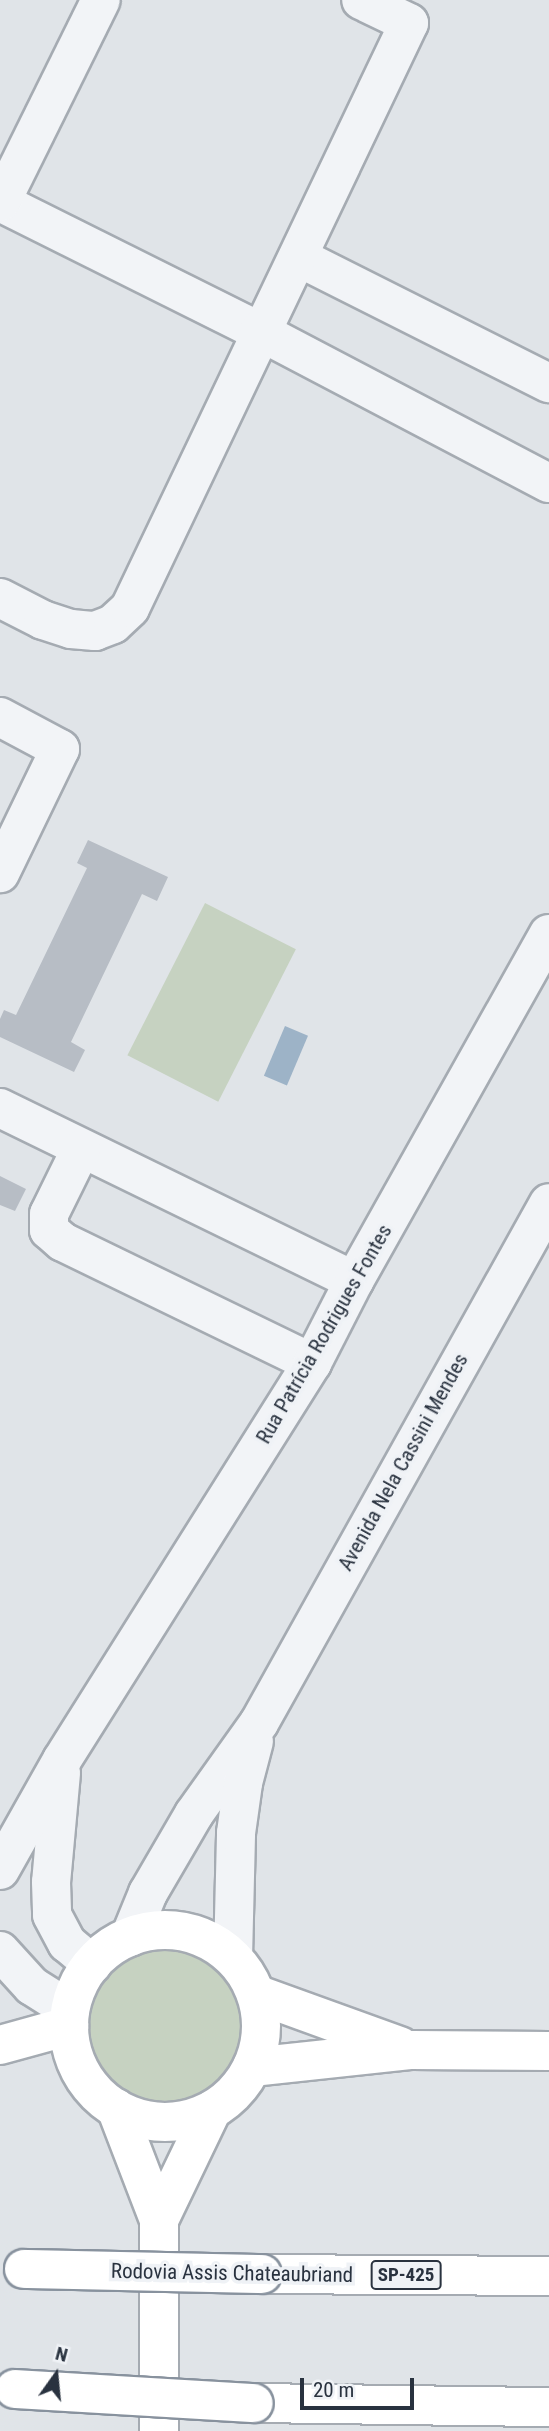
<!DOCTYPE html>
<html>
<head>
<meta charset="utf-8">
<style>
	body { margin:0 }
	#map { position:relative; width:549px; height:2431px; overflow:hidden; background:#e0e4e8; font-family:"Roboto Condensed",sans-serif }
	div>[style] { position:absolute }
	.green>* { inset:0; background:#c6d2c1; transform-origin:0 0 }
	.round { border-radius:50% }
	.water>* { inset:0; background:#9db3c7; transform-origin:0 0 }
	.building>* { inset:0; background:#b7bdc5 }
	.roads { filter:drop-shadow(2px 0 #a5abb2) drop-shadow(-2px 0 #a5abb2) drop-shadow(0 2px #a5abb2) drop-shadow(0 -2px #a5abb2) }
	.minor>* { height:38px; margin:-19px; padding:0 19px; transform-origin:19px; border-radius:19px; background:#f2f4f7 }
	.major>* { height:38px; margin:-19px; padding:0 19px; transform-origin:19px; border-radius:19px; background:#fff }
	.major>.ring { margin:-19px; padding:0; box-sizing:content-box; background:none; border:38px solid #fff; border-radius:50% }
	.highway>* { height:38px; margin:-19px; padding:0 19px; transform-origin:19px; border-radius:19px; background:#fff }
	.bridges { filter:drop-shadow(2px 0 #88929e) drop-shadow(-2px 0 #88929e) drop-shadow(0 2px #88929e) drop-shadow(0 -2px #88929e) }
	.highway-bridge>* { height:38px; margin:-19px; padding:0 19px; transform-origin:19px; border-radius:19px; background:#fff }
	span { translate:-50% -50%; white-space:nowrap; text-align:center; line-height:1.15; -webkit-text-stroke:7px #eff2f6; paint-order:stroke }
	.shield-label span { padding:2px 5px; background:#eff2f6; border:2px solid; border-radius:5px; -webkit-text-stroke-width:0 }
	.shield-label { font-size:19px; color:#29323f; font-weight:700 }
	.street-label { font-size:21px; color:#29323f }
	.north { position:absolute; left:21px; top:2340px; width:70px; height:70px; -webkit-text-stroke:5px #eff2f6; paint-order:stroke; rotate:15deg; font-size:19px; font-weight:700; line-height:28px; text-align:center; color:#29323f }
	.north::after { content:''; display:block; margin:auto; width:24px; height:32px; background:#29323f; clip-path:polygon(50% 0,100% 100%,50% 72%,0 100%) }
	.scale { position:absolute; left:300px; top:2378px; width:114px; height:32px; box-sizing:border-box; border:4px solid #29323f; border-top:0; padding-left:9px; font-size:21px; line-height:24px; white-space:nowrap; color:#29323f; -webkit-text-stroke:5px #eff2f6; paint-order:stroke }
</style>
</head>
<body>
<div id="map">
	<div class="green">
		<i style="left:205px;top:903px;width:102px;height:171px;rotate:27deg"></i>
		<i class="round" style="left:78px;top:1940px;width:174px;height:174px"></i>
	</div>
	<div class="water">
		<i style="left:285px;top:1026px;width:25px;height:54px;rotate:23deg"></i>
	</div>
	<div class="building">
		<i style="clip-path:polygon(88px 840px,168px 877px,157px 901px,142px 894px,71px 1042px,85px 1050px,74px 1072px,0 1037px,0 1019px,4px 1010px,16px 1015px,87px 868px,77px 863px)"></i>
		<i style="clip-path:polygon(0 1176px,26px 1189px,15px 1211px,0 1205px)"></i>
	</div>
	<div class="roads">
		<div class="minor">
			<i style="left:0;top:202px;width:289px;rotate:26.5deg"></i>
			<i style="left:259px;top:331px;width:327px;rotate:27.7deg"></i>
			<i style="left:1px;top:202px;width:225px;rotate:-63.7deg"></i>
			<i style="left:298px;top:257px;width:281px;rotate:26.7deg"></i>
			<i style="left:0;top:598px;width:48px;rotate:27.1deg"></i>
			<i style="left:43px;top:620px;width:29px;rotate:18deg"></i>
			<i style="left:71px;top:629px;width:24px;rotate:5deg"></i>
			<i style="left:95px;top:631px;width:19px;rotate:-21deg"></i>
			<i style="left:113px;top:624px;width:23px;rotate:-43deg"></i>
			<i style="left:130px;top:608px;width:648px;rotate:-64.5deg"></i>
			<i style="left:409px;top:23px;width:53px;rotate:-154.4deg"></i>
			<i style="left:0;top:717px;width:68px;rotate:28.1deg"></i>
			<i style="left:60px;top:749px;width:138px;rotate:115.8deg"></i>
			<i style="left:0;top:1108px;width:394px;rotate:26deg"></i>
			<i style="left:81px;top:1149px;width:72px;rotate:116.2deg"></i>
			<i style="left:49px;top:1214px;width:16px;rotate:90deg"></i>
			<i style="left:49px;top:1230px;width:18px;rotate:41deg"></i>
			<i style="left:63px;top:1242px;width:277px;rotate:25.9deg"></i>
			<i style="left:61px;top:1773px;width:109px;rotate:95.2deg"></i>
			<i style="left:51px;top:1882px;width:33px;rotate:88deg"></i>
			<i style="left:52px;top:1915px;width:32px;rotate:62deg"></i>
			<i style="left:67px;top:1943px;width:33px;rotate:40deg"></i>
			<i style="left:0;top:1870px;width:126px;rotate:-60.6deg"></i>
			<i style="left:62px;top:1760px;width:469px;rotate:-57.8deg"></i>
			<i style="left:312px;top:1363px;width:92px;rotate:-62.9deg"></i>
			<i style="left:354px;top:1281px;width:398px;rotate:-60.7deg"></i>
			<i style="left:130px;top:1937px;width:48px;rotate:-67.8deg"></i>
			<i style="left:148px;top:1893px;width:91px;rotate:-59.8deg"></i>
			<i style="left:194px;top:1814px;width:112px;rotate:-54.5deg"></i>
			<i style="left:259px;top:1723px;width:595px;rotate:-60.85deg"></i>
			<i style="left:0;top:1951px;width:47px;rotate:47.6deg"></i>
			<i style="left:32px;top:1986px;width:45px;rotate:32.3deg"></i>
			<i style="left:233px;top:1958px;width:125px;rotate:-88.6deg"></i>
			<i style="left:236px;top:1833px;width:50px;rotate:-82deg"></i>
			<i style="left:243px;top:1783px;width:43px;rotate:-75.3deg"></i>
		</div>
		<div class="major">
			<i class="ring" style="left:69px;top:1930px;width:154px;height:154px"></i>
			<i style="left:256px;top:1994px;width:153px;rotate:19.9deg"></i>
			<i style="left:0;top:2045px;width:72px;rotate:-15.4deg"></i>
			<i style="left:252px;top:2067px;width:161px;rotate:-6.1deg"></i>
			<i style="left:412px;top:2050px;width:137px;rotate:0.4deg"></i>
			<i style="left:116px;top:2108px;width:120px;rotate:69deg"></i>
			<i style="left:159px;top:2220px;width:211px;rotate:90deg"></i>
			<i style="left:159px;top:2220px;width:122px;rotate:-64.3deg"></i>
		</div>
		<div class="highway">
			<i style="left:262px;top:2274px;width:287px;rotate:0.4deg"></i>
			<i style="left:254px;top:2403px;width:295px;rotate:0.8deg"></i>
		</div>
	</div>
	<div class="bridges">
		<div class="highway-bridge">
			<i style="left:24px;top:2269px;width:238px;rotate:1.2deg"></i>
			<i style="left:15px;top:2389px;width:239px;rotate:3.4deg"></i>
		</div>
	</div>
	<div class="shield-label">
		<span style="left:406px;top:2275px">SP-425</span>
	</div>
	<div class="street-label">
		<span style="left:324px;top:1334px;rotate:-60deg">Rua Patrícia Rodrigues Fontes</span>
		<span style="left:403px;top:1462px;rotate:-61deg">Avenida Nela Cassini Mendes</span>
		<span style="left:232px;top:2273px;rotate:1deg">Rodovia Assis Chateaubriand</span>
	</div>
	<div class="north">N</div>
	<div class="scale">20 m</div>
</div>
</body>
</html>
